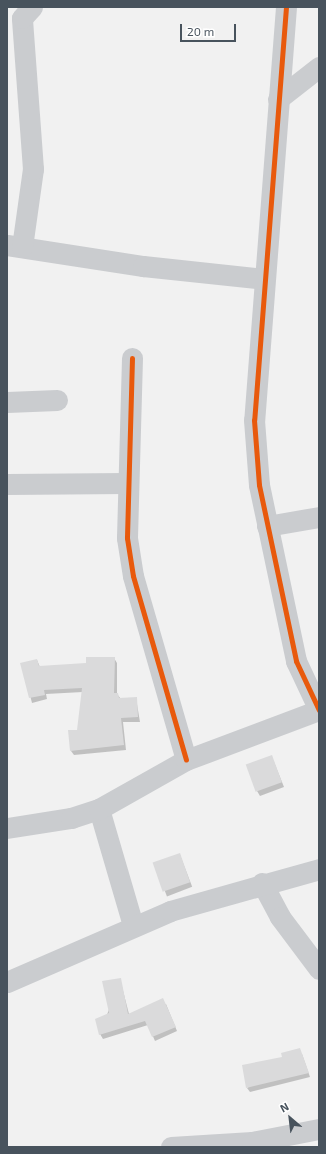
<!DOCTYPE html>
<html>
<head>
<meta charset="utf-8">
<style>
	body { margin:0 }
	#map { position:relative; width:326px; height:1154px; overflow:hidden; background:#f1f1f1; font-family:"Exo 2",sans-serif }
	div>[style] { position:absolute }
	.shadow>* { inset:0; background:#0003; transform-origin:0 0 }
	.building>* { inset:0; background:#dadadb; transform-origin:0 0 }
	.minor>* { height:21px; margin:-10.5px; padding:0 10.5px; transform-origin:10.5px; border-radius:10.5px; background:#cacccf }
	.cycleway>* { height:5px; margin:-2.5px; padding:0 2.5px; transform-origin:2.5px; border-radius:2.5px; background:#e8590c }
	span { translate:-50% -50%; white-space:nowrap; text-align:center; line-height:1.15; -webkit-text-stroke:3px #fff; paint-order:stroke }
	.frame { position:absolute; inset:0; border:8px solid #48535d; pointer-events:none }
	.north { position:absolute; left:270px; top:1098px; width:40px; height:40px; -webkit-text-stroke:3px #fff; paint-order:stroke; rotate:332deg; font-size:11px; font-weight:700; line-height:16px; text-align:center; color:#48535d }
	.north::after { content:''; display:block; margin:auto; width:14px; height:18px; background:#48535d; clip-path:polygon(50% 0,100% 100%,50% 72%,0 100%) }
	.scale { position:absolute; left:180px; top:24px; width:56px; height:18px; box-sizing:border-box; border:2px solid #48535d; border-top:0; padding-left:5px; font-size:12px; line-height:14px; white-space:nowrap; color:#48535d; -webkit-text-stroke:3px #fff; paint-order:stroke }
</style>
</head>
<body>
<div id="map">
	<div class="shadow">
		<i style="clip-path:polygon(114px 658px,117px 663px,117px 694px,121px 699px,136px 698px,140px 722px,123px 722px,126px 750px,74px 755px,71px 751px,78px 731px,83px 692px,46px 694px,47px 699px,32px 703px,22px 664px,37px 660px,40px 667px,87px 664px)"></i>
		<i style="clip-path:polygon(274px 762px,284px 787px,260px 796px,257px 791px)"></i>
		<i style="left:180px;top:855px;width:34px;height:27px;rotate:69deg"></i>
		<i style="clip-path:polygon(120px 979px,129px 1014px,166px 1004px,177px 1031px,155px 1041px,148px 1025px,103px 1039px,100px 1034px)"></i>
		<i style="clip-path:polygon(302px 1054px,310px 1077px,250px 1092px,247px 1088px)"></i>
	</div>
	<div class="building">
		<i style="clip-path:polygon(86px 657px,115px 657px,114px 693px,118px 693px,119px 698px,137px 697px,138px 717px,121px 718px,124px 745px,70px 751px,68px 730px,77px 730px,82px 688px,44px 690px,45px 695px,29px 698px,20px 663px,37px 659px,39px 666px,86px 663px)"></i>
		<i style="left:272px;top:755px;width:29px;height:28px;rotate:70deg"></i>
		<i style="left:180px;top:853px;width:31px;height:29px;rotate:71deg"></i>
		<i style="clip-path:polygon(121px 978px,128px 1014px,163px 998px,176px 1027px,152px 1037px,145px 1021px,99px 1035px,95px 1019px,109px 1013px,102px 981px)"></i>
		<i style="clip-path:polygon(300px 1048px,309px 1073px,246px 1088px,242px 1065px,282px 1057px,281px 1053px)"></i>
	</div>
	<div class="minor">
		<i style="left:286px;top:7px;width:414px;rotate:94.4deg"></i>
		<i style="left:254px;top:420px;width:65px;rotate:85.6deg"></i>
		<i style="left:259px;top:485px;width:180px;rotate:78.1deg"></i>
		<i style="left:296px;top:661px;width:54px;rotate:64.9deg"></i>
		<i style="left:278px;top:99px;width:52px;rotate:-38deg"></i>
		<i style="left:7px;top:245px;width:138px;rotate:8.8deg"></i>
		<i style="left:143px;top:266px;width:122px;rotate:6.1deg"></i>
		<i style="left:22px;top:247px;width:79px;rotate:-82deg"></i>
		<i style="left:33px;top:169px;width:151px;rotate:-94.2deg"></i>
		<i style="left:22px;top:18px;width:15px;rotate:-48deg"></i>
		<i style="left:132px;top:358px;width:180px;rotate:91.6deg"></i>
		<i style="left:127px;top:538px;width:38px;rotate:81deg"></i>
		<i style="left:133px;top:576px;width:191px;rotate:73.9deg"></i>
		<i style="left:7px;top:402px;width:50px;rotate:-2.3deg"></i>
		<i style="left:7px;top:484px;width:119px;rotate:-0.5deg"></i>
		<i style="left:267px;top:526px;width:53px;rotate:-9.8deg"></i>
		<i style="left:99px;top:809px;width:121px;rotate:73.7deg"></i>
		<i style="left:7px;top:828px;width:65px;rotate:-8.9deg"></i>
		<i style="left:71px;top:818px;width:29px;rotate:-18deg"></i>
		<i style="left:99px;top:809px;width:100px;rotate:-29.4deg"></i>
		<i style="left:186px;top:760px;width:142px;rotate:-20.6deg"></i>
		<i style="left:262px;top:883px;width:38px;rotate:62deg"></i>
		<i style="left:280px;top:917px;width:65px;rotate:53.1deg"></i>
		<i style="left:7px;top:982px;width:178px;rotate:-23.5deg"></i>
		<i style="left:170px;top:911px;width:155px;rotate:-15.7deg"></i>
		<i style="left:171px;top:1147px;width:81px;rotate:-3.5deg"></i>
		<i style="left:252px;top:1142px;width:68px;rotate:-11deg"></i>
	</div>
	<div class="cycleway">
		<i style="left:286px;top:7px;width:414px;rotate:94.4deg"></i>
		<i style="left:254px;top:420px;width:65px;rotate:85.6deg"></i>
		<i style="left:259px;top:485px;width:180px;rotate:78.1deg"></i>
		<i style="left:296px;top:661px;width:54px;rotate:64.9deg"></i>
		<i style="left:132px;top:358px;width:180px;rotate:91.6deg"></i>
		<i style="left:127px;top:538px;width:38px;rotate:81deg"></i>
		<i style="left:133px;top:576px;width:191px;rotate:73.9deg"></i>
	</div>
	<div class="frame"></div>
	<div class="north">N</div>
	<div class="scale">20 m</div>
</div>
</body>
</html>
